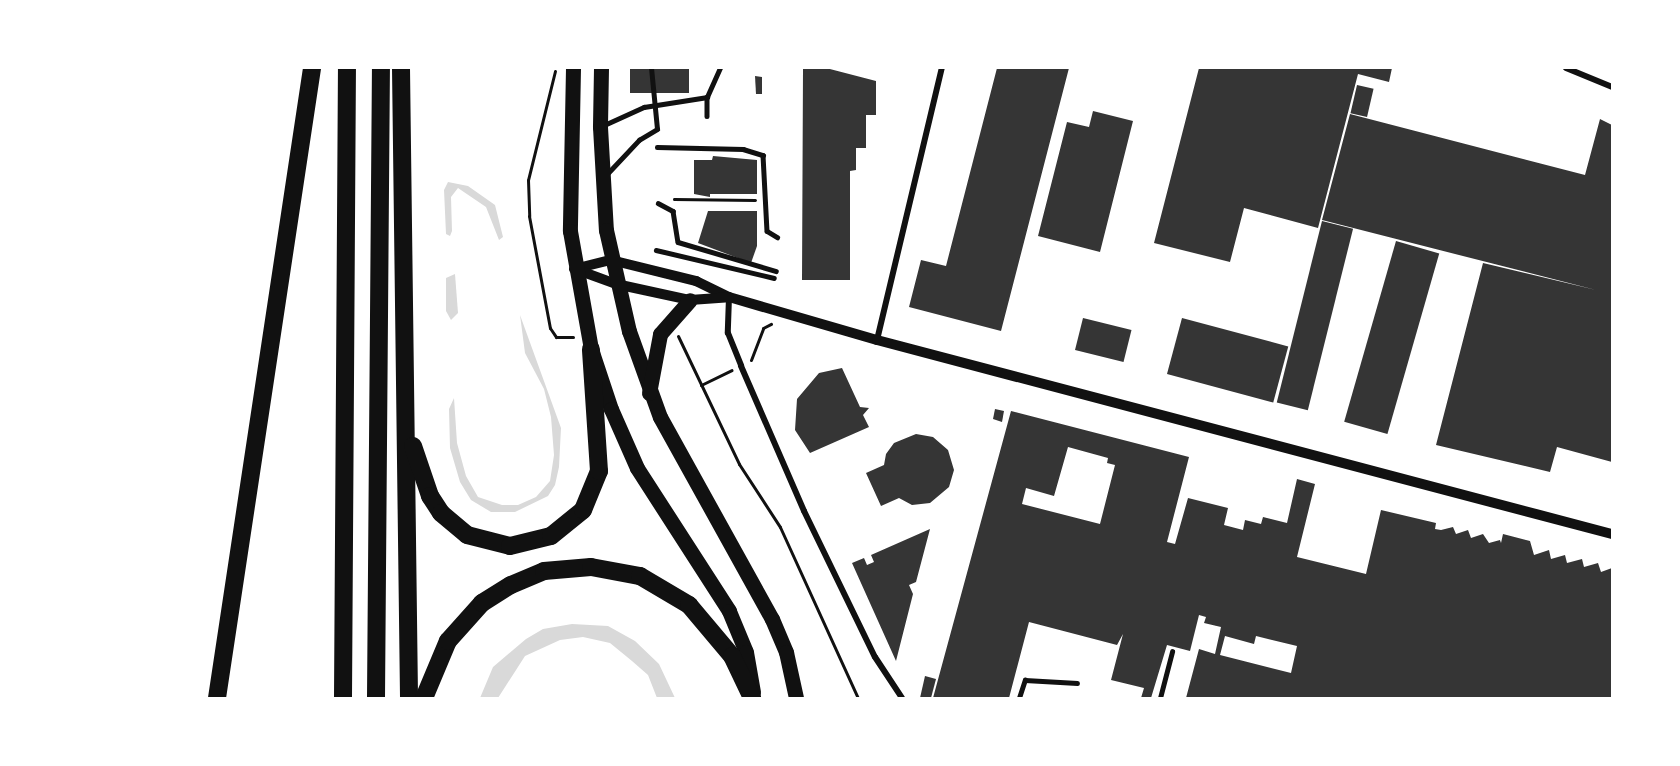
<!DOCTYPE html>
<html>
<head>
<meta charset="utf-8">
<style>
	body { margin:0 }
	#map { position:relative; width:1680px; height:766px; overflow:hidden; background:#fff; font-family:"Alegreya Sans",sans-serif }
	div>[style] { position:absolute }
	.water>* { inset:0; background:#d9d9d9 }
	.building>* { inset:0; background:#353535; transform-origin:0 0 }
	.path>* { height:3px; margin:-1.5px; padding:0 1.5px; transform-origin:1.5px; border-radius:1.5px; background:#111 }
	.service>* { height:4.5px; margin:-2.25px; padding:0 2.25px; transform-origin:2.25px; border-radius:2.25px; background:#111 }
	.minor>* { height:6px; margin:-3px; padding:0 3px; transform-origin:3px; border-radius:3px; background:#111 }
	.tertiary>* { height:10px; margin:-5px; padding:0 5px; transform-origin:5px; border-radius:5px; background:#111 }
	.primary>* { height:15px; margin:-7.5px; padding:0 7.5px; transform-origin:7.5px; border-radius:7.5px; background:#111 }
	.motorway>* { height:18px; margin:-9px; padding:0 9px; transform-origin:9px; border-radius:9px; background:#111 }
	span { translate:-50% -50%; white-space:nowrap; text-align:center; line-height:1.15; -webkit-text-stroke:6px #fff; paint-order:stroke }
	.frame { position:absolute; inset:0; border:69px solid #fff; pointer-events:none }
</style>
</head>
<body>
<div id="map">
	<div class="water">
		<i style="clip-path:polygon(448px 182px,468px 186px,495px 205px,503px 237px,499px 240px,486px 207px,458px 188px,451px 197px,452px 231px,450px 236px,446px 234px,444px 190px)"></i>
		<i style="clip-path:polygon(455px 274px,458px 313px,451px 320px,446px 311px,446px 278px)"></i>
		<i style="clip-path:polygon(520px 315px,561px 428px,559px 467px,555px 485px,548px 496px,515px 512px,491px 512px,471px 500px,460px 482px,450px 448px,449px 409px,454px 398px,457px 443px,466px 476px,478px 497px,502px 505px,518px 505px,536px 497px,550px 481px,554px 455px,551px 417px,544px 389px,525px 353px)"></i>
		<i style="clip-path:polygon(572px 624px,608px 626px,635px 641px,659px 664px,675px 698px,657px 698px,648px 675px,632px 661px,610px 643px,583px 637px,560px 640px,525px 656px,498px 698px,480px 698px,493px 667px,526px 639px,543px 629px)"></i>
	</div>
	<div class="building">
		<i style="left:630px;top:68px;width:59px;height:25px"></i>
		<i style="clip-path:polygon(803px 68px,826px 68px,876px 81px,876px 115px,866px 115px,866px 148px,856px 148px,856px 170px,850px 171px,850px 280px,802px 280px)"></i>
		<i style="clip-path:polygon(997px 68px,1069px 68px,1001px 331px,909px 307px,921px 260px,946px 266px)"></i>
		<i style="clip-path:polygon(1199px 68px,1392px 68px,1389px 82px,1358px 74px,1318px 228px,1244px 208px,1230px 262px,1154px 243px)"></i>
		<i style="clip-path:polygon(755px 76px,762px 77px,762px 94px,756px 94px)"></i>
		<i style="left:1357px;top:85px;width:17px;height:29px;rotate:13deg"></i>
		<i style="clip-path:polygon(1093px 111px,1133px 121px,1100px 252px,1038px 236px,1067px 122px,1089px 127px)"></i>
		<i style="clip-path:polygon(1350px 114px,1585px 175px,1600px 119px,1612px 125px,1612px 462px,1557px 447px,1550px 472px,1436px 445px,1483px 263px,1596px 290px,1322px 220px)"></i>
		<i style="clip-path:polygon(713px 156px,757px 160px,757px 194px,710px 194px,710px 197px,694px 194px,694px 160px,712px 160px)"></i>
		<i style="clip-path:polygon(708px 211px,757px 211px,757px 246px,751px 263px,698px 243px)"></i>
		<i style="left:1322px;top:221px;width:32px;height:187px;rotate:14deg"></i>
		<i style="left:1396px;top:241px;width:45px;height:188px;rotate:16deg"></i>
		<i style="left:1083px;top:318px;width:50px;height:33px;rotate:14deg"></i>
		<i style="left:1182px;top:318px;width:110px;height:58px;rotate:15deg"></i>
		<i style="clip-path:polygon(842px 368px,860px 407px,869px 408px,863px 415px,869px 427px,810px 453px,795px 430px,797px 399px,819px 373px)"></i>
		<i style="clip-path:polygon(995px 409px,1004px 411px,1002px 422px,993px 419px)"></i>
		<i style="clip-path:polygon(evenodd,1011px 411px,1189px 457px,1167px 542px,1175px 544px,1188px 498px,1228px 508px,1224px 525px,1243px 530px,1245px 520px,1261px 524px,1263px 517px,1287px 523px,1297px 479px,1315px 484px,1297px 557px,1366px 574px,1381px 510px,1436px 523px,1435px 529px,1441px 530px,1453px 527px,1456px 534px,1468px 530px,1471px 538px,1483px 534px,1489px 543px,1500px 540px,1501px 543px,1503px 534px,1530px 541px,1534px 555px,1549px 550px,1551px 559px,1565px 555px,1567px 563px,1582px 559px,1584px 567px,1598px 563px,1601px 572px,1612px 568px,1612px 698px,1186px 698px,1199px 649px,1215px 654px,1221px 627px,1204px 623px,1206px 617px,1199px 615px,1190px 651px,1167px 645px,1151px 698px,1141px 698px,1144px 688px,1111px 680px,1123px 634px,1117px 645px,1029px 622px,1009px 698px,933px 698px,1011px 411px,1068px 447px,1108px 458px,1107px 463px,1115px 465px,1100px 524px,1022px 504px,1026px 488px,1054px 496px,1068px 447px,1011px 411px,1225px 636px,1254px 644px,1256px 636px,1297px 646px,1291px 673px,1220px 655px,1225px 636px)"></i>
		<i style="clip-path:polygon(916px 434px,933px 437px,948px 450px,954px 470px,949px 487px,930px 503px,912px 505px,899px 498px,881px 506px,866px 473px,884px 465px,886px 454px,894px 443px)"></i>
		<i style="clip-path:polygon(930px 529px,916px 582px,909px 585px,913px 594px,896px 661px,852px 563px,864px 558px,867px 565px,874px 562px,871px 555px)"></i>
		<i style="clip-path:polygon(925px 676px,936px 679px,931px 698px,920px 698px)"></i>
	</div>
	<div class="path">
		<i style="left:555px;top:71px;width:112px;rotate:103.9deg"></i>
		<i style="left:528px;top:180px;width:36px;rotate:88deg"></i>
		<i style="left:529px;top:216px;width:114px;rotate:79.4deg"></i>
		<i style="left:550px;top:328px;width:11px;rotate:56deg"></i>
		<i style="left:556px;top:337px;width:17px"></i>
		<i style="left:674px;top:199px;width:81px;rotate:0.7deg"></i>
		<i style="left:678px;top:336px;width:142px;rotate:64.5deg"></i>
		<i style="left:739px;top:464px;width:75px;rotate:56.9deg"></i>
		<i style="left:780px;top:527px;width:188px;rotate:65.5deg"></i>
		<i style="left:751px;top:360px;width:34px;rotate:-69deg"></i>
		<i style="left:763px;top:328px;width:9px;rotate:-27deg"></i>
		<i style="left:701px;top:385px;width:34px;rotate:-26deg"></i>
	</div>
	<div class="service">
		<i style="left:707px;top:97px;width:19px;rotate:90deg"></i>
		<i style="left:602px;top:126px;width:46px;rotate:-24.3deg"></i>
		<i style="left:644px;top:107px;width:64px;rotate:-9deg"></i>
		<i style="left:707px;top:97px;width:32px;rotate:-66deg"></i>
		<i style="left:657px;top:147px;width:86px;rotate:1.3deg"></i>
		<i style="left:743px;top:149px;width:21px;rotate:17deg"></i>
		<i style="left:763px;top:155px;width:76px;rotate:87deg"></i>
		<i style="left:767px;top:231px;width:12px;rotate:31deg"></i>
		<i style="left:606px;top:175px;width:48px;rotate:-46.7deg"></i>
		<i style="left:639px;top:140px;width:21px;rotate:-31deg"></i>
		<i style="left:657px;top:129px;width:61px;rotate:-95.6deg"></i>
		<i style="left:658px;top:203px;width:17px;rotate:28deg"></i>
		<i style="left:673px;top:211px;width:31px;rotate:81deg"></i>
		<i style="left:678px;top:242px;width:102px;rotate:16.5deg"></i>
		<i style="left:656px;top:250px;width:121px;rotate:13.3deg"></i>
		<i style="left:1019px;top:698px;width:19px;rotate:-72deg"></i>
		<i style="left:1025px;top:680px;width:52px;rotate:3.3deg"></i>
		<i style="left:1160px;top:698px;width:48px;rotate:-75.4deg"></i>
	</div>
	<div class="minor">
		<i style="left:1566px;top:68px;width:50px;rotate:22.4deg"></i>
		<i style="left:729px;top:297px;width:36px;rotate:92deg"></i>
		<i style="left:728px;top:333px;width:35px;rotate:68deg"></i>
		<i style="left:741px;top:366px;width:158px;rotate:66.5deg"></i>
		<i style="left:804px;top:511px;width:162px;rotate:64.1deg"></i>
		<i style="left:875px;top:657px;width:49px;rotate:56.6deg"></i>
		<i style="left:877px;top:340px;width:280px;rotate:-76.6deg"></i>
	</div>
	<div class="tertiary">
		<i style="left:574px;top:269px;width:38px;rotate:-14deg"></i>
		<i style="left:611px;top:260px;width:88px;rotate:13.9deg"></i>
		<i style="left:696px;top:281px;width:37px;rotate:26deg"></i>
		<i style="left:729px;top:297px;width:154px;rotate:16.2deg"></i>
		<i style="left:877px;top:340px;width:760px;rotate:14.79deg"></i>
		<i style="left:575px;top:269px;width:44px;rotate:20.1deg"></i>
		<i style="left:616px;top:284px;width:76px;rotate:12.2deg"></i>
		<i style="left:690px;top:300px;width:39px;rotate:-4deg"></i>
	</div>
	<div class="primary">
		<i style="left:573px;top:68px;width:163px;rotate:91.1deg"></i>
		<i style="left:570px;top:231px;width:120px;rotate:79.9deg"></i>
		<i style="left:591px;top:349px;width:63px;rotate:71.6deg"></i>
		<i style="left:611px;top:409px;width:64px;rotate:66.2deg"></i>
		<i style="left:637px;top:468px;width:170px;rotate:57.2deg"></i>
		<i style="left:729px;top:611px;width:44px;rotate:67.5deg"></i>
		<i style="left:746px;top:652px;width:41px;rotate:80.1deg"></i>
		<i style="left:601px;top:68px;width:59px;rotate:91deg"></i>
		<i style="left:600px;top:127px;width:103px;rotate:86.7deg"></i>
		<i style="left:606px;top:230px;width:104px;rotate:77.2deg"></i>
		<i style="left:629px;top:331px;width:91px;rotate:70.2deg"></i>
		<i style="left:660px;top:417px;width:231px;rotate:61deg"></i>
		<i style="left:772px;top:619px;width:36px;rotate:67deg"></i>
		<i style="left:786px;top:652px;width:47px;rotate:77.7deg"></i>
		<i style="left:649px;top:393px;width:60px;rotate:-79.4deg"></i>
		<i style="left:660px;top:334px;width:45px;rotate:-48.6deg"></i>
	</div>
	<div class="motorway">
		<i style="left:401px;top:68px;width:630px;rotate:89.27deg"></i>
		<i style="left:413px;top:446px;width:53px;rotate:71.2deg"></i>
		<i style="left:430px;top:496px;width:20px;rotate:57deg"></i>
		<i style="left:441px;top:513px;width:34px;rotate:40deg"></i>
		<i style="left:467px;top:535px;width:44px;rotate:14.3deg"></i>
		<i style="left:510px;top:546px;width:42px;rotate:-13.7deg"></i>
		<i style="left:551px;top:536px;width:41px;rotate:-39.1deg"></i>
		<i style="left:583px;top:510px;width:42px;rotate:-67.7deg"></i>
		<i style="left:599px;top:471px;width:122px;rotate:-93.8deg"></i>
		<i style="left:217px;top:698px;width:637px;rotate:-81.42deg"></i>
		<i style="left:343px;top:698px;width:630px;rotate:-89.64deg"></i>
		<i style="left:376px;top:698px;width:630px;rotate:-89.55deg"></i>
		<i style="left:424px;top:698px;width:62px;rotate:-67.2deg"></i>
		<i style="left:448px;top:641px;width:51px;rotate:-48.2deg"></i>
		<i style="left:482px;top:603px;width:34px;rotate:-32deg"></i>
		<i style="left:511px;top:585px;width:36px;rotate:-23deg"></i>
		<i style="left:544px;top:571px;width:47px;rotate:-4.9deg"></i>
		<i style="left:591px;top:567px;width:50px;rotate:10.4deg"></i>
		<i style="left:640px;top:576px;width:57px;rotate:30.6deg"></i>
		<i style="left:689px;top:605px;width:67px;rotate:49.9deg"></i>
		<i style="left:732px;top:656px;width:47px;rotate:64.5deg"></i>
	</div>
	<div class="frame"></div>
</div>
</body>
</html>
